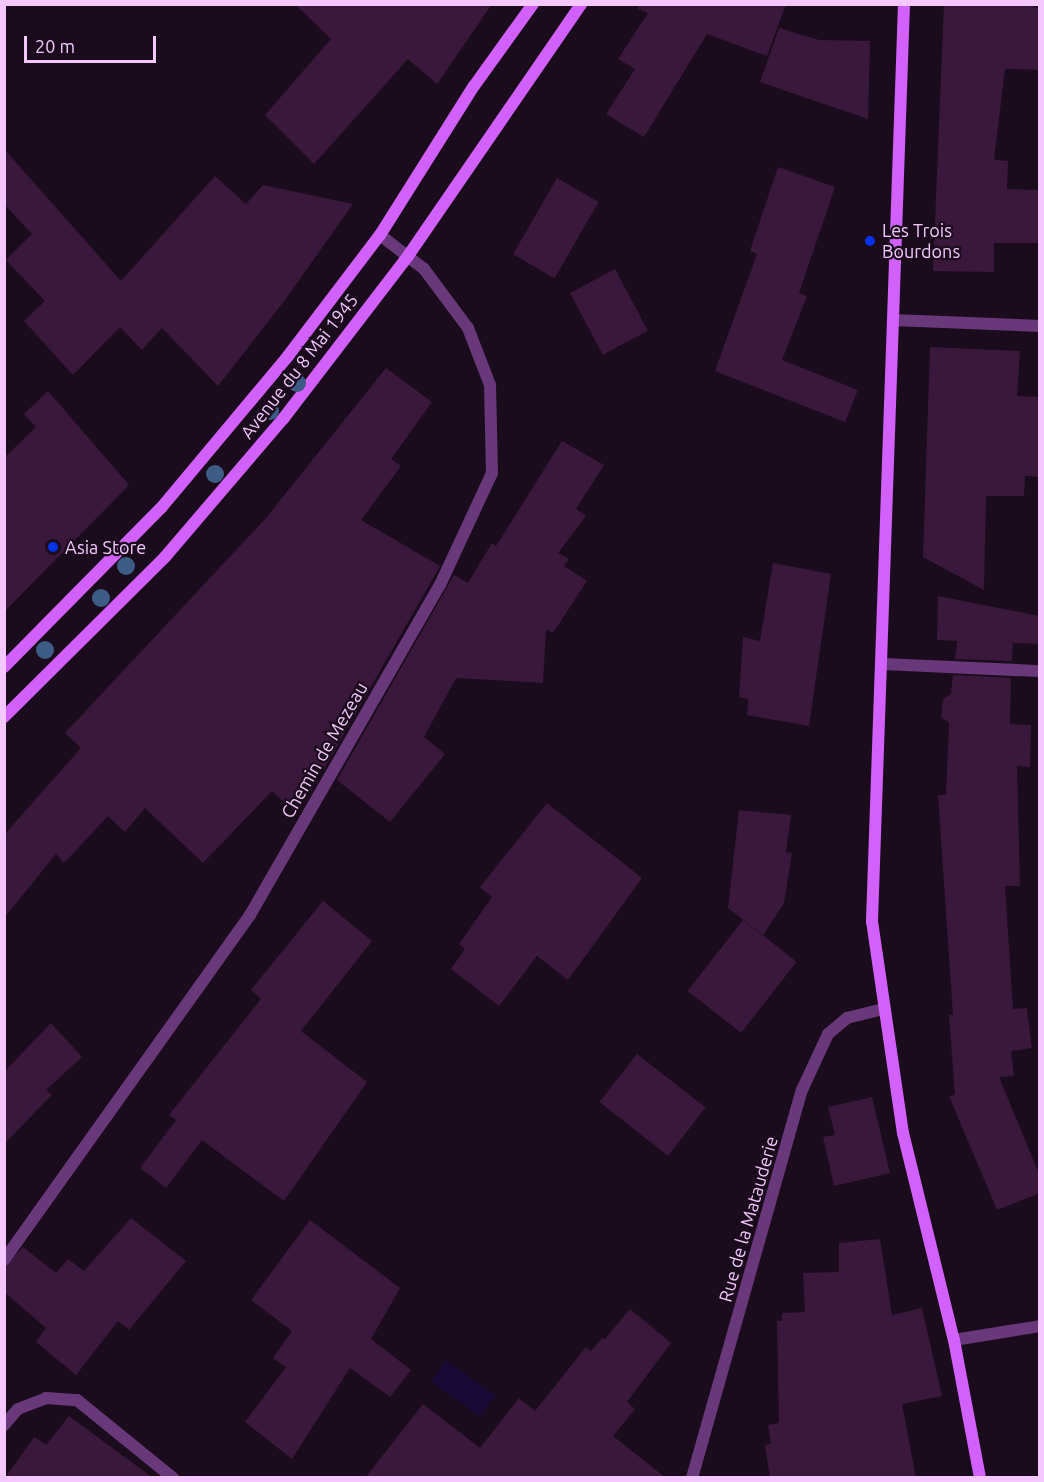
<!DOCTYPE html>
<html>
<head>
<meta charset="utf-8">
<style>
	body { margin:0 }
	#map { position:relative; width:1044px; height:1482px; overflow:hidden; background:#1a0c1c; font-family:Ubuntu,sans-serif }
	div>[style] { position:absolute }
	.water>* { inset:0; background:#190937; transform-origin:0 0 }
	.building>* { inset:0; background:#39183c; transform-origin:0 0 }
	.lane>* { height:12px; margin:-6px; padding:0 6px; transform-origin:6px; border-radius:6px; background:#69387a }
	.street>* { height:12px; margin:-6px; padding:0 6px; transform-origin:6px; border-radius:6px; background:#69387a }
	.secondary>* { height:12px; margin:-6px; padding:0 6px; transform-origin:6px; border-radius:6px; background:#d261fb }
	.trees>* { width:18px; height:18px; margin:-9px; border-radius:50%; background:#3c5c85 }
	.dots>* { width:16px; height:16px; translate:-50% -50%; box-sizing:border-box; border:3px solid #1a0c1c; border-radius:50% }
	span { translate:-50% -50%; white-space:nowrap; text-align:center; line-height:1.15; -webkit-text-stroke:4.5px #1a0c1c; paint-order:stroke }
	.poi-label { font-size:18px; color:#f4c8fe }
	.left { translate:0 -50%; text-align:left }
	.street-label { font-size:18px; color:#f4c8fe }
	.frame { position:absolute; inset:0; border:6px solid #f4c8fe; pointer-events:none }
	.scale { position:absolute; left:24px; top:36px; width:132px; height:27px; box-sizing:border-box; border:3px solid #f4c8fe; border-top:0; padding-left:8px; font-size:18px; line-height:21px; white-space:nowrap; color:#f4c8fe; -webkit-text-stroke:4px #1a0c1c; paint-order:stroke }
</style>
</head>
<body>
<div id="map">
	<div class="water">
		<i style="left:446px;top:1360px;width:61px;height:26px;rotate:36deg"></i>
	</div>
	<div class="building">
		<i style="clip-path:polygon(295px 4px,492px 4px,437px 84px,408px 59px,314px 164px,265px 115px,331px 39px)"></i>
		<i style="clip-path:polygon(638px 4px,786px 4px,767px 56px,707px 34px,644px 137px,606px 114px,635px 69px,618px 59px,648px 13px,638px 9px)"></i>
		<i style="clip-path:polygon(944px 4px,1025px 4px,1040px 9px,1040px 70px,1005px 69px,994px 160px,1008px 161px,1007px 189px,1040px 190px,1040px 243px,994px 243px,994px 272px,933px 271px)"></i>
		<i style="clip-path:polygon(779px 28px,819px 40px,870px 41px,868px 119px,760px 82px)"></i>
		<i style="clip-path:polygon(4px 149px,121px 281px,215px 176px,246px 204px,263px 185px,353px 204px,285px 300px,218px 386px,162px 328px,142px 350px,120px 327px,73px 375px,24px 321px,45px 301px,6px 260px,32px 234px,4px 204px)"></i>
		<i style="clip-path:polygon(778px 167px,835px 187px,799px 293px,807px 296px,782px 360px,858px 390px,845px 422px,715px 371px,757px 254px,750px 251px)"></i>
		<i style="left:557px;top:178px;width:48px;height:88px;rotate:30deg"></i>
		<i style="left:615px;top:269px;width:70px;height:51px;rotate:62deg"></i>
		<i style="clip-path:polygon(930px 347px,1020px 351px,1017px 396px,1040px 397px,1040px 477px,1025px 476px,1024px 496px,986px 496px,984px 590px,923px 557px)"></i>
		<i style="clip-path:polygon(386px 368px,432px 402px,391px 459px,401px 466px,361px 520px,440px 566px,324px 769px,315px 762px,289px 807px,272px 791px,203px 863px,145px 808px,125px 832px,108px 816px,64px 863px,56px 854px,4px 918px,4px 835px,81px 748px,65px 733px,266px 518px)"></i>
		<i style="clip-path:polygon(48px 391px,129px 485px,4px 612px,4px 458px,36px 427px,24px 414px)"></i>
		<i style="clip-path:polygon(562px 441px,604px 465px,576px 509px,586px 516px,558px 553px,569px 559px,564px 566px,587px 581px,553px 633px,546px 629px,543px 683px,456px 678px,424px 737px,445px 754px,390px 822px,337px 780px,454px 575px,468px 583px,492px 543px,496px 546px)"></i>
		<i style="clip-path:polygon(773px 563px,831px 574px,809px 726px,747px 715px,748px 699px,739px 697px,743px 637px,760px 641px)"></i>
		<i style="clip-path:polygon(938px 596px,1040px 616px,1040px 644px,1013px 643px,1012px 661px,955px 659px,957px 641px,937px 640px)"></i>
		<i style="clip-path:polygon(953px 675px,1011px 678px,1010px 724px,1031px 725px,1030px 767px,1017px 766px,1020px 886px,1005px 886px,1013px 1009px,1027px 1008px,1032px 1048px,1011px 1051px,1014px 1076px,999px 1077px,1040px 1176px,1040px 1193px,997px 1210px,949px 1096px,955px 1095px,949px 1015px,953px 1015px,938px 795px,946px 795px,949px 723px,941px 717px,943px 699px,951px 694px)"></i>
		<i style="clip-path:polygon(547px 803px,642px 878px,568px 980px,537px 956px,499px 1006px,451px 969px,465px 949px,459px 944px,492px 897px,480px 887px)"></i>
		<i style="clip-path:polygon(739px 810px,791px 815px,786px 852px,792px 853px,784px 903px,763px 935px,728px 908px)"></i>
		<i style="clip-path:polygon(323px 901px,372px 941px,301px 1031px,367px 1082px,284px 1201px,202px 1140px,166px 1188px,140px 1168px,176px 1120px,169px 1115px,261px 999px,251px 990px)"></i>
		<i style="left:743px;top:920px;width:68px;height:90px;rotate:38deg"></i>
		<i style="clip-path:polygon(51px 1023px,82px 1057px,46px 1090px,52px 1095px,4px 1144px,4px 1072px)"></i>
		<i style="left:637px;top:1054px;width:87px;height:61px;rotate:38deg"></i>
		<i style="clip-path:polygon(872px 1097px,890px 1173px,834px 1186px,823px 1137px,835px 1135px,828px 1107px)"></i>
		<i style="clip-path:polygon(131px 1218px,186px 1261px,129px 1330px,118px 1321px,76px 1375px,36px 1342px,46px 1328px,4px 1292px,4px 1268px,23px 1247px,56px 1273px,68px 1259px,84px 1271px)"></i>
		<i style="clip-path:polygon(310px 1220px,400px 1288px,371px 1339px,411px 1370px,390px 1397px,350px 1368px,292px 1459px,245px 1422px,286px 1367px,273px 1358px,292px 1331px,251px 1300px)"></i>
		<i style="clip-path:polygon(880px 1239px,892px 1315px,922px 1308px,942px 1396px,902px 1404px,916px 1478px,770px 1478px,765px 1445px,771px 1444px,768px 1425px,779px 1423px,777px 1321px,782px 1321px,782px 1313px,805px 1312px,803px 1273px,839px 1272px,839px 1243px)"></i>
		<i style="clip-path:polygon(630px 1309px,671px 1343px,627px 1402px,635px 1409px,613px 1436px,666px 1478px,365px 1478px,423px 1404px,480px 1448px,519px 1398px,535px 1411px,586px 1347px,591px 1351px,602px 1338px,605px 1339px)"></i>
		<i style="clip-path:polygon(69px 1416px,153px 1478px,5px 1478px,34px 1437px,46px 1445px)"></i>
	</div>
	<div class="lane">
		<i style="left:954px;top:1340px;width:87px;rotate:-9.2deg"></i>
		<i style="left:4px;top:1425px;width:21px;rotate:-49deg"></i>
		<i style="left:18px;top:1409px;width:30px;rotate:-21deg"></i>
		<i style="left:46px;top:1398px;width:31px;rotate:4deg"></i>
		<i style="left:77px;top:1400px;width:124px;rotate:39.1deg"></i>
	</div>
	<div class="street">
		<i style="left:893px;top:320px;width:147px;rotate:2.3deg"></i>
		<i style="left:883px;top:664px;width:157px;rotate:2.6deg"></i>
		<i style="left:4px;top:1260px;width:424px;rotate:-54.5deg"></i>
		<i style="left:250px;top:915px;width:381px;rotate:-60.1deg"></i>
		<i style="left:440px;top:585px;width:123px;rotate:-65.1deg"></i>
		<i style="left:492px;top:473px;width:88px;rotate:-91.3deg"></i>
		<i style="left:490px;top:385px;width:61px;rotate:-111.1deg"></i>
		<i style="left:468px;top:328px;width:74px;rotate:-126.7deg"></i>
		<i style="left:424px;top:269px;width:56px;rotate:-142.3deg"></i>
		<i style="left:692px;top:1478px;width:403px;rotate:-74.2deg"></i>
		<i style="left:802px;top:1090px;width:62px;rotate:-65.1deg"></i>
		<i style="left:828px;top:1034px;width:25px;rotate:-40deg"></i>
		<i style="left:847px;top:1018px;width:37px;rotate:-14deg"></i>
	</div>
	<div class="secondary">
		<i style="left:904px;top:4px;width:918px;rotate:92deg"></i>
		<i style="left:872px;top:921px;width:214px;rotate:81.7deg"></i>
		<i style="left:903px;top:1133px;width:213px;rotate:76.2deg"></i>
		<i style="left:954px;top:1340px;width:140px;rotate:79.3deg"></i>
		<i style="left:4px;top:667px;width:223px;rotate:-45.4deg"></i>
		<i style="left:161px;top:508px;width:198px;rotate:-50.1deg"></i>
		<i style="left:288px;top:356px;width:152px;rotate:-52.8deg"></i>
		<i style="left:380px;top:235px;width:176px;rotate:-57.8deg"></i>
		<i style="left:474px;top:86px;width:101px;rotate:-54.3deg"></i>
		<i style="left:4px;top:717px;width:227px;rotate:-44.8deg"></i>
		<i style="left:165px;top:557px;width:182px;rotate:-49.5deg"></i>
		<i style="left:283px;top:419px;width:205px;rotate:-52.5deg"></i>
		<i style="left:408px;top:256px;width:306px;rotate:-55.5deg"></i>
	</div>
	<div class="trees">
		<i style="left:297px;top:383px"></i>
		<i style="left:270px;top:411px"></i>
		<i style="left:215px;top:474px"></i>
		<i style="left:126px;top:566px"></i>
		<i style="left:101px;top:598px"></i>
		<i style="left:45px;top:650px"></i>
	</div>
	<div class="dots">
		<i style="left:870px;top:241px;background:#0632ec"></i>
		<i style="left:53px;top:547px;background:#0632ec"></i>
	</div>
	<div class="poi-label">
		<span class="left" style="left:882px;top:241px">Les Trois<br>Bourdons</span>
		<span class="left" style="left:65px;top:547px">Asia Store</span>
	</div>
	<div class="street-label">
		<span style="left:299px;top:366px;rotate:-52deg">Avenue du 8 Mai 1945</span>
		<span style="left:324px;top:750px;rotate:-60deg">Chemin de Mezeau</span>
		<span style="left:748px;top:1219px;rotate:-74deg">Rue de la Matauderie</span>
	</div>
	<div class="frame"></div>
	<div class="scale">20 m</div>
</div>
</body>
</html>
